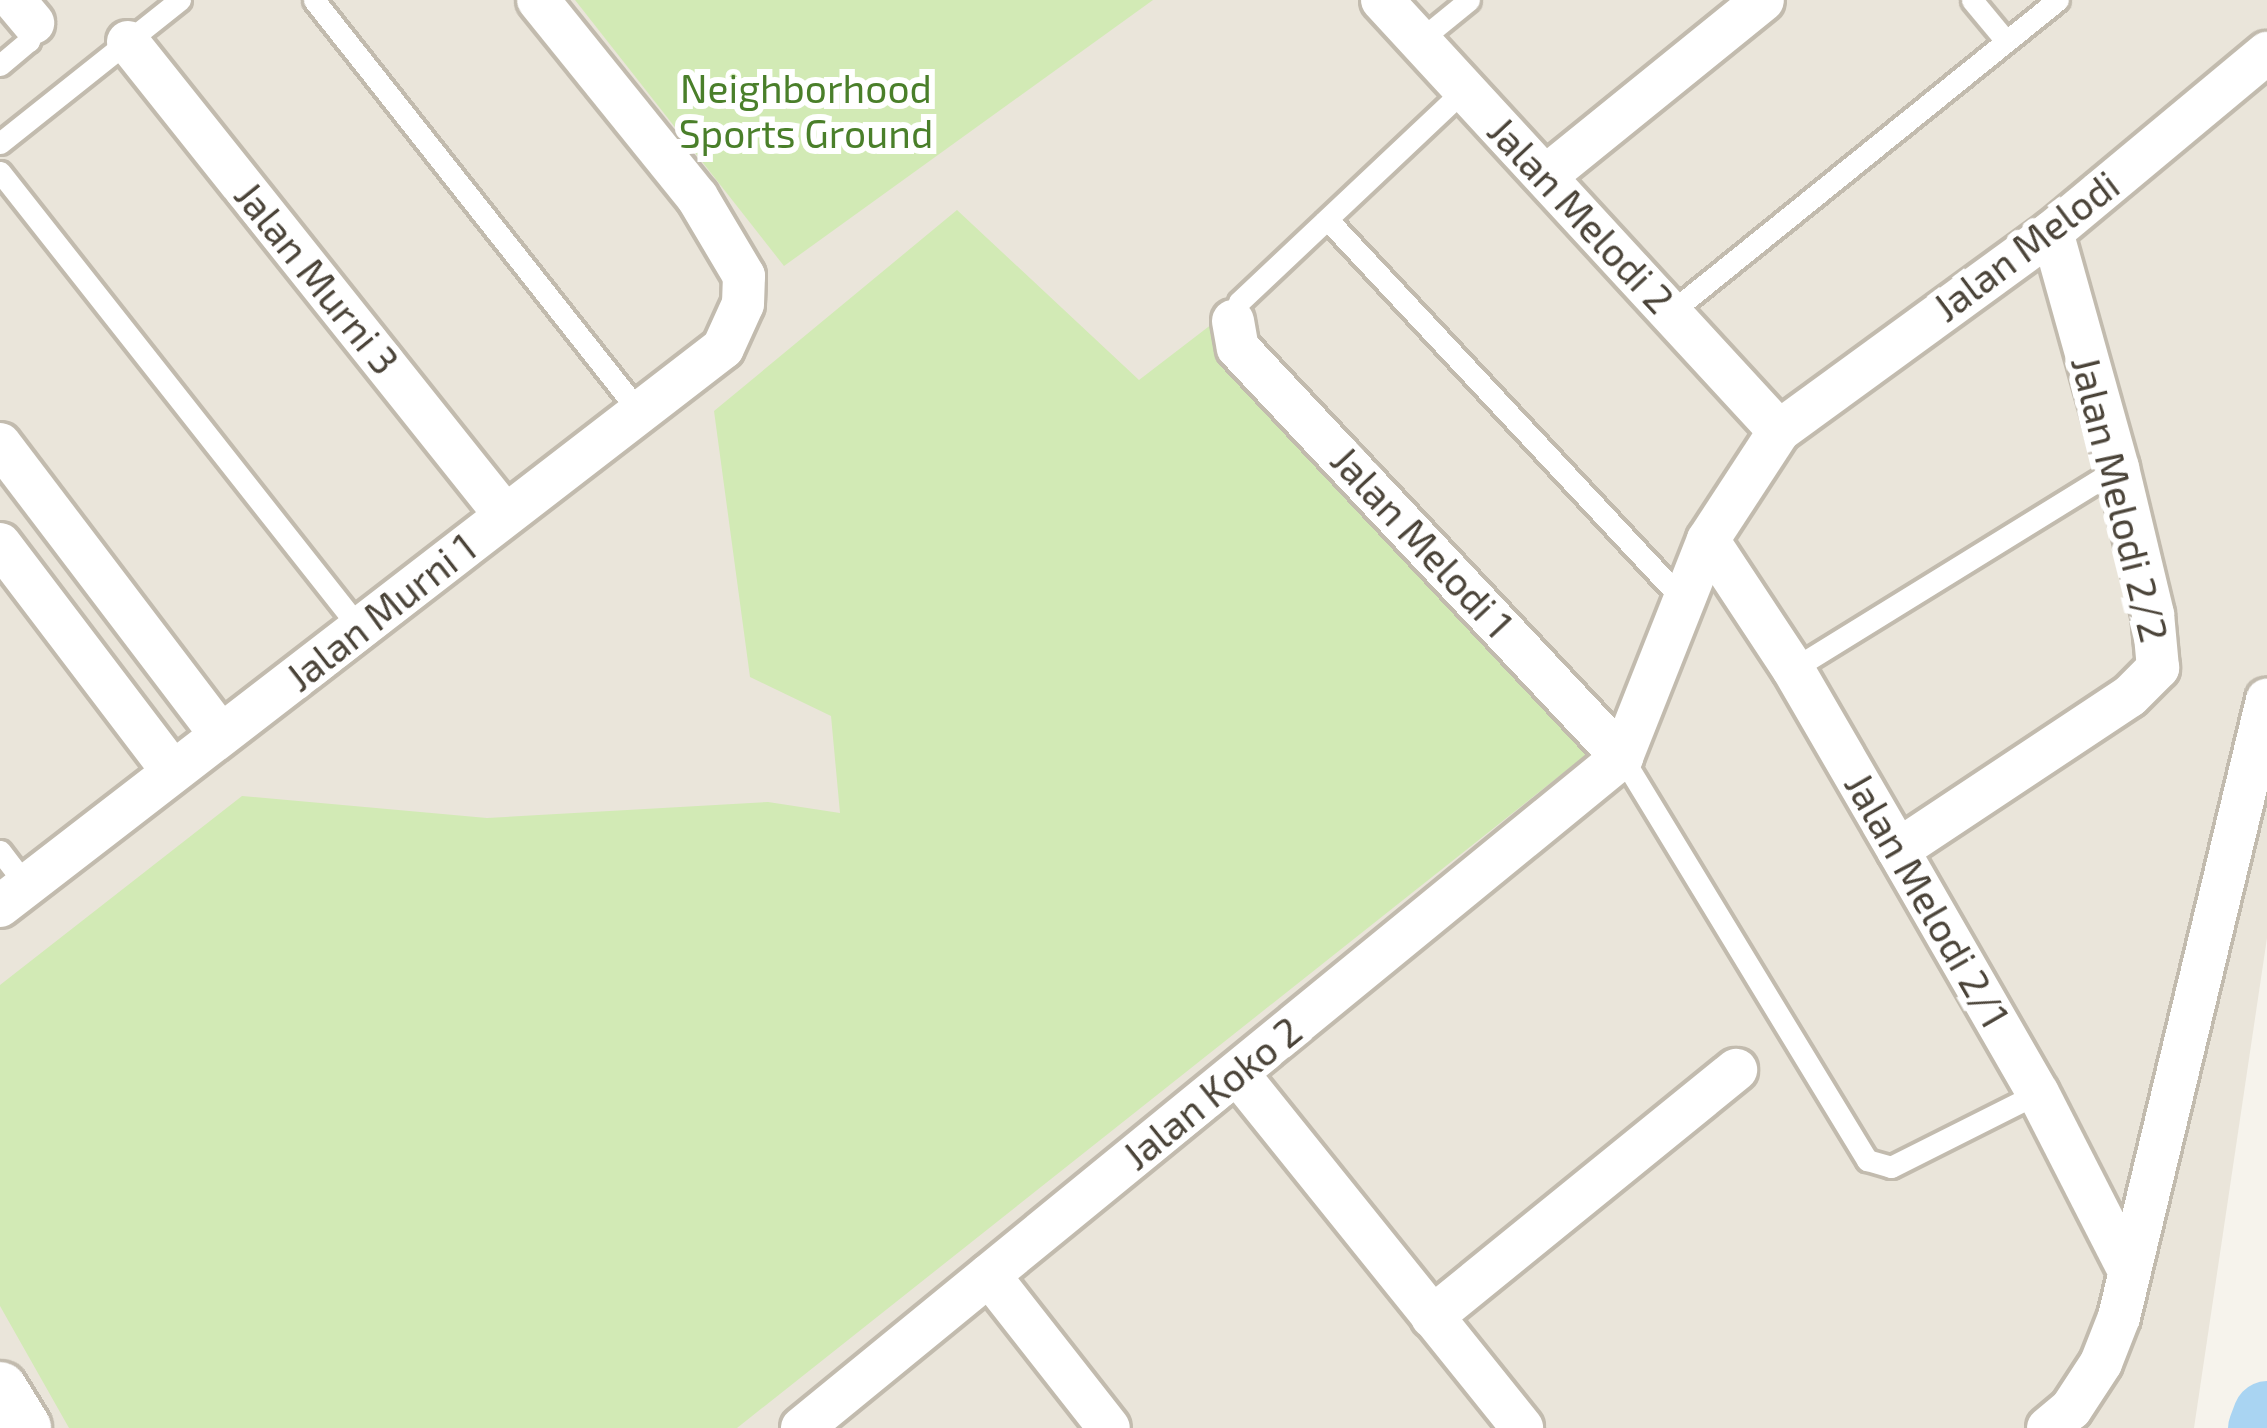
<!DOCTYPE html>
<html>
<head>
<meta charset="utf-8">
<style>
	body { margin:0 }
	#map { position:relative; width:2267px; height:1428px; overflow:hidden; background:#f6f3ec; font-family:"Exo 2",sans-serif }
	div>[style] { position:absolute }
	.residential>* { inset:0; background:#eae5da }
	.green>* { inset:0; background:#d2eab5 }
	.river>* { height:69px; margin:-34.5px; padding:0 34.5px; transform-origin:34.5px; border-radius:34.5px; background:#a9d4f2 }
	.roads { filter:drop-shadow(3px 0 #c2bbae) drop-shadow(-3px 0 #c2bbae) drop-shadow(0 3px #c2bbae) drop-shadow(0 -3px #c2bbae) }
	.service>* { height:21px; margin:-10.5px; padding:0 10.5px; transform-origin:10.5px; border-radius:10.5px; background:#fff }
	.minor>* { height:42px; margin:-21px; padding:0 21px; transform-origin:21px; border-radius:21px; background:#fff }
	.tertiary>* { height:54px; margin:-27px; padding:0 27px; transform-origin:27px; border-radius:27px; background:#fff }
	span { translate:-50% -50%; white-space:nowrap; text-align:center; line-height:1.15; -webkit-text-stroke:12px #fff; paint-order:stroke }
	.park-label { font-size:39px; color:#4a7f2a }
	.street-label { font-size:39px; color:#4b4439 }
</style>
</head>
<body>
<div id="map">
	<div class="residential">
		<i style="clip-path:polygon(0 0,2267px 0,2267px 938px,2194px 1428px,0 1428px)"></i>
	</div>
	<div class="green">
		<i style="clip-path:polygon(575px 0,1153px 0,784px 266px)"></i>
		<i style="clip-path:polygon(957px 210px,1139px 380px,1212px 324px,1596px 747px,737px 1428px,69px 1428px,0 1306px,0 985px,242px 796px,487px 818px,768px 802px,840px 813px,831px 716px,750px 677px,714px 411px)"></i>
	</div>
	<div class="river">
		<i style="left:2262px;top:1428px;width:14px;rotate:-69deg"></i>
	</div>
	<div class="roads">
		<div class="service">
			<i style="left:314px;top:0;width:528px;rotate:51.7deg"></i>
			<i style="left:1972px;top:0;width:53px;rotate:50.3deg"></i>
			<i style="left:1420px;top:40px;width:63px;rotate:-39.2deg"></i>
			<i style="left:0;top:65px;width:38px;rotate:-40deg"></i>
			<i style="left:29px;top:41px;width:18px;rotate:-77deg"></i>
			<i style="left:0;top:143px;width:230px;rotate:-38.5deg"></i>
			<i style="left:0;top:172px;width:583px;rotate:51.75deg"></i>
			<i style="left:1327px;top:219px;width:523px;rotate:46.94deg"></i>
			<i style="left:1671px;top:312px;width:497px;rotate:-38.9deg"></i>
			<i style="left:1233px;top:321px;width:20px;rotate:-72deg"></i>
			<i style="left:1239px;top:302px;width:311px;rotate:-43.3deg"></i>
			<i style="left:1793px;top:669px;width:382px;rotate:-31.7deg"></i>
			<i style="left:1622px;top:757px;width:472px;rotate:58.7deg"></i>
			<i style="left:1867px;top:1160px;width:25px;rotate:16deg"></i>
			<i style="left:1891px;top:1167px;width:165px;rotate:-26.7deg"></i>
			<i style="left:0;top:851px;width:43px;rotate:52.6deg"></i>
		</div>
		<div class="minor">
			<i style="left:14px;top:0;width:30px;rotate:50deg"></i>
			<i style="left:1382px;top:0;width:586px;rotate:47.35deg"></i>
			<i style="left:128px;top:42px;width:605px;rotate:51.44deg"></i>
			<i style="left:1546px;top:176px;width:279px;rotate:-39deg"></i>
			<i style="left:1233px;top:321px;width:27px;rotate:80deg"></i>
			<i style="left:1238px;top:348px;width:561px;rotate:46.81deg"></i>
			<i style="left:0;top:444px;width:365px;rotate:52.8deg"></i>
			<i style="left:1708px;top:540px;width:154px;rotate:56.6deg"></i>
			<i style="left:1793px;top:669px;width:209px;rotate:59.9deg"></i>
			<i style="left:1898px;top:850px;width:280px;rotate:60.1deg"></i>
			<i style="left:2038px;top:1093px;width:198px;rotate:62.9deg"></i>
			<i style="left:0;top:544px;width:285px;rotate:52.8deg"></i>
			<i style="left:1898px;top:850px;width:278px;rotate:-33.6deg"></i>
			<i style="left:2130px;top:696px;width:40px;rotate:-45deg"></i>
			<i style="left:2158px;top:668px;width:54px;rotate:-95.3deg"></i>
			<i style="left:2153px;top:614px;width:150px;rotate:-103.5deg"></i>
			<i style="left:2118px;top:468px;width:245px;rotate:-105.6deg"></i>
			<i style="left:0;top:906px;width:913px;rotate:-37.66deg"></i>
			<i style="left:723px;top:348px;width:48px;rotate:-65.6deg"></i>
			<i style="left:743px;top:304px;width:28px;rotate:-88deg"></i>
			<i style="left:744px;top:276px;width:92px;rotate:-120.7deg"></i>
			<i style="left:697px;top:197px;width:253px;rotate:-128.9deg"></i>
			<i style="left:1237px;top:1073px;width:455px;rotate:51.2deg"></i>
			<i style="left:989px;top:1275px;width:194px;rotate:51.9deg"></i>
			<i style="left:1432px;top:1317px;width:392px;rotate:-39.1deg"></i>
			<i style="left:802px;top:1428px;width:1060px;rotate:-39.29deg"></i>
			<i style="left:1622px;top:757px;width:233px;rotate:-68.4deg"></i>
			<i style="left:1708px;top:540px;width:130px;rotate:-56.9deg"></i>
			<i style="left:1779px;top:431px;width:338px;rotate:-36.1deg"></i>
			<i style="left:2052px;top:232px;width:280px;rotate:-39.8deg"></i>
			<i style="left:2048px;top:1428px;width:30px;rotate:-40deg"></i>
			<i style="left:2071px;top:1409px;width:55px;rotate:-56.9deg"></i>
			<i style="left:2101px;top:1363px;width:49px;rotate:-68.6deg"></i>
			<i style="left:2119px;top:1317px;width:635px;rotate:-76.51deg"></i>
		</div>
		<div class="tertiary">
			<i style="left:0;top:1389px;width:46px;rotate:58.4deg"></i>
		</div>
	</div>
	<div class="park-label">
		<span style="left:806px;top:111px">Neighborhood<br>Sports Ground</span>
	</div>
	<div class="street-label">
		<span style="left:1581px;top:215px;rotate:47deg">Jalan Melodi 2</span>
		<span style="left:2026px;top:246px;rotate:-37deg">Jalan Melodi</span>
		<span style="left:317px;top:278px;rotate:51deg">Jalan Murni 3</span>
		<span style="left:2120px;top:499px;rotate:76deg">Jalan Melodi 2/2</span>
		<span style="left:1422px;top:542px;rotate:47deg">Jalan Melodi 1</span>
		<span style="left:381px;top:612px;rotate:-38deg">Jalan Murni 1</span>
		<span style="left:1927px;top:900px;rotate:60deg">Jalan Melodi 2/1</span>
		<span style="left:1212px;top:1093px;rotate:-39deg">Jalan Koko 2</span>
	</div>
</div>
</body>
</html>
